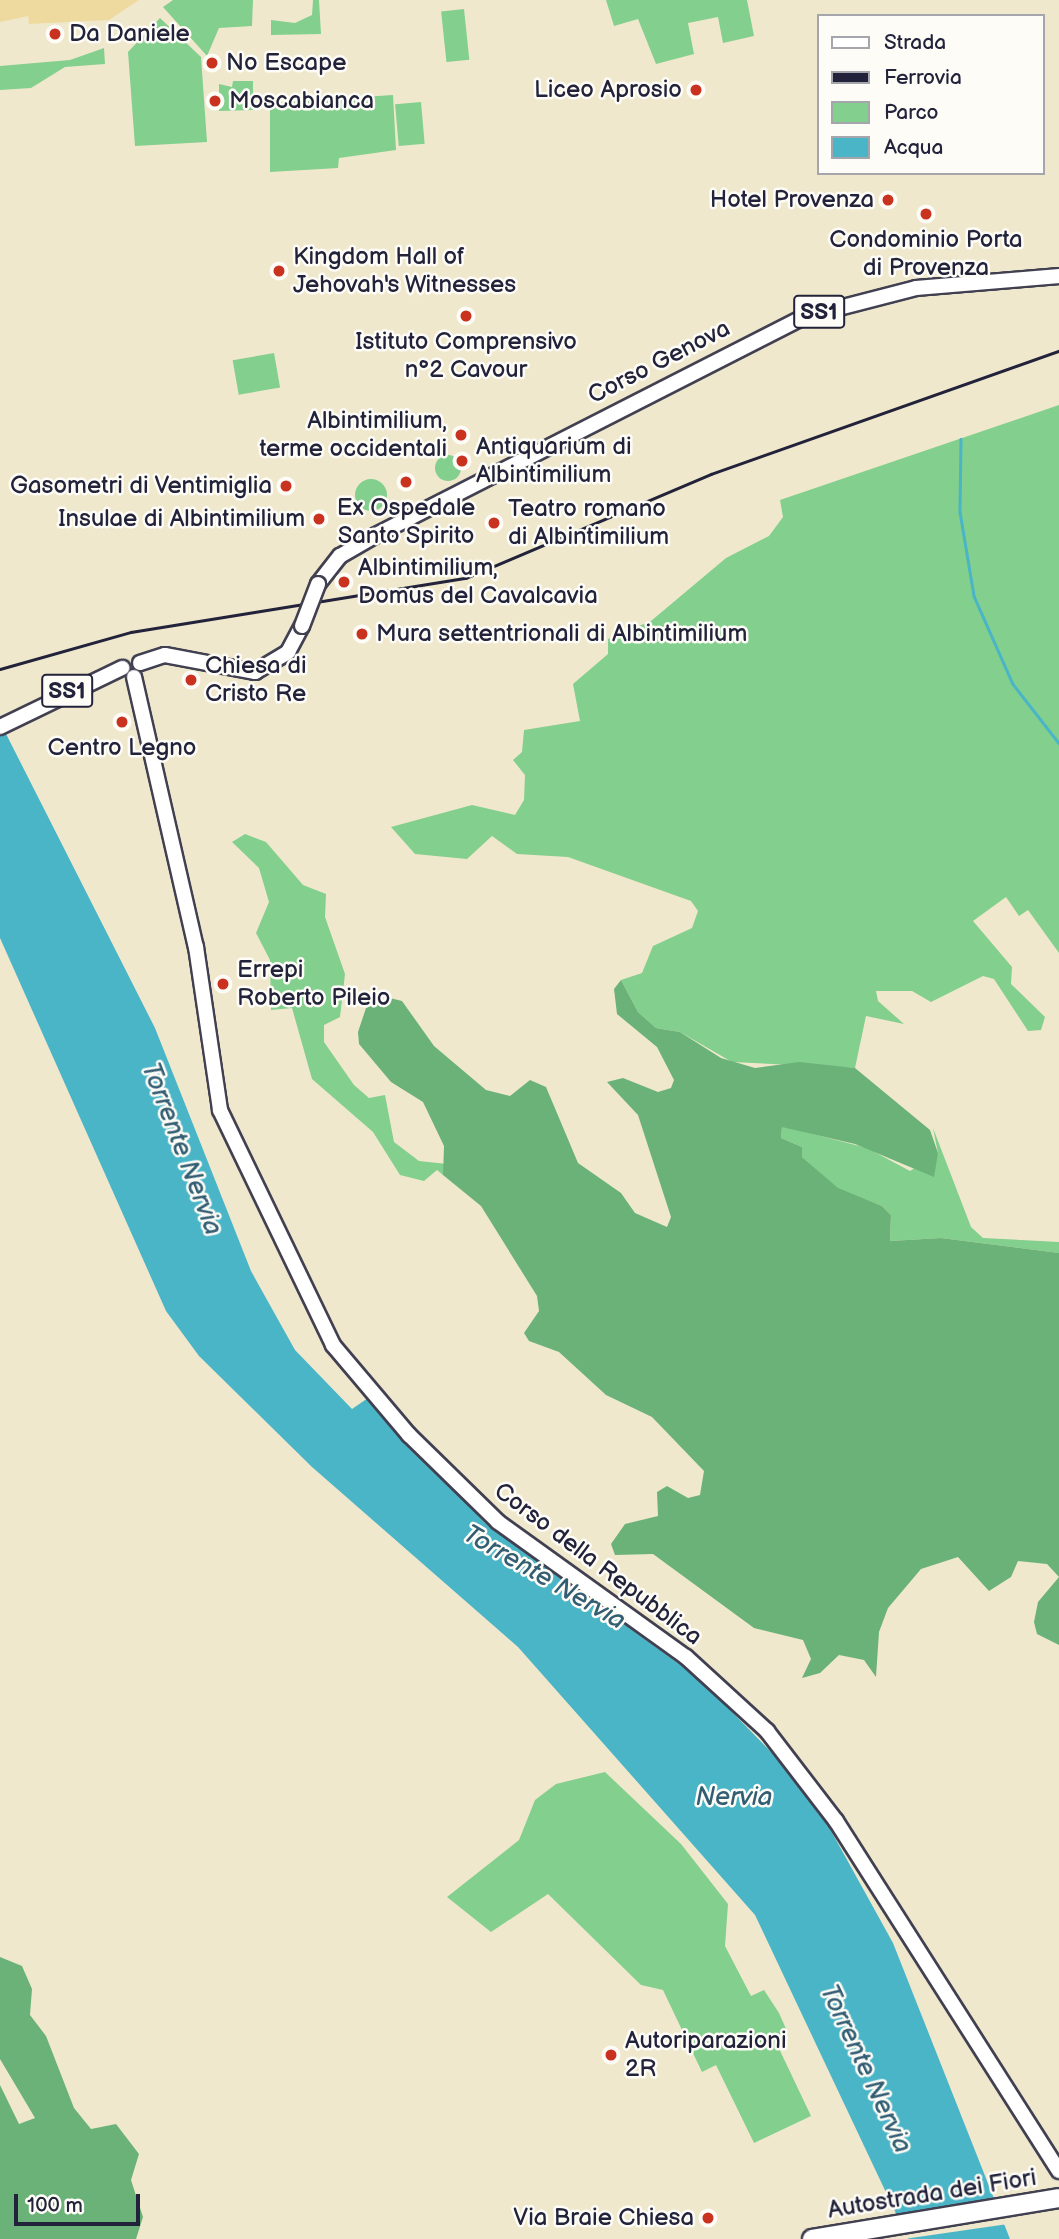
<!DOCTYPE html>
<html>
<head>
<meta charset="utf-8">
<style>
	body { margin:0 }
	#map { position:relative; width:1059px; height:2239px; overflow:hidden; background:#f0e8cd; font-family:"Balsamiq Sans",sans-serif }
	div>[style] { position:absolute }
	.green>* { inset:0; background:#83cf8d; transform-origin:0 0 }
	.round { border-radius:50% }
	.forest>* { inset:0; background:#6ab278 }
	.sand>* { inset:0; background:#eeda9e }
	.water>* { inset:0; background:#4ab5c7 }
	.pier>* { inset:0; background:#f0e8cd }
	.stream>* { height:2.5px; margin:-1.25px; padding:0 1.25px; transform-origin:1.25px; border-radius:1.25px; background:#4ab5c7 }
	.roads { filter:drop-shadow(2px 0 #414051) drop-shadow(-2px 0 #414051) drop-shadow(0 2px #414051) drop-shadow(0 -2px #414051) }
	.major>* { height:14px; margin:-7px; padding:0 7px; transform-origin:7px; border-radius:7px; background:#fff }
	.highway>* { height:18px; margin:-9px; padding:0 9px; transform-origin:9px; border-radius:9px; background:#fff }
	.rail>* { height:2.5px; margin:-1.25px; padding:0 1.25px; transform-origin:1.25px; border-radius:1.25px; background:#22223b }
	.bridges { filter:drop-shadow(2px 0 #414051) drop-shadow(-2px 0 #414051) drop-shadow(0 2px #414051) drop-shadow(0 -2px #414051) }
	.major-bridge>* { height:14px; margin:-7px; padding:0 7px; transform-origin:7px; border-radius:7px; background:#fff }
	.dots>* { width:19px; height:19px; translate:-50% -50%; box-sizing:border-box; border:4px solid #fdfcf7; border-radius:50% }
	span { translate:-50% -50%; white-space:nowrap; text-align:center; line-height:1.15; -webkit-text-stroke:5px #fdfcf7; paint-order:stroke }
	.shield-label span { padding:2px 5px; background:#fdfcf7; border:2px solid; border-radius:5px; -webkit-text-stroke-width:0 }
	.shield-label { font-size:23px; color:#22223b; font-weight:700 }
	.poi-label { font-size:24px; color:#22223b }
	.left { translate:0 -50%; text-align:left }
	.right { translate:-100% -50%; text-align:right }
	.street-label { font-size:24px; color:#22223b }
	.water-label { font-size:26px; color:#325d73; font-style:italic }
	.legend { position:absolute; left:817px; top:14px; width:228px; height:161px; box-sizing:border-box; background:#fdfcf7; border:2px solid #a5a5ac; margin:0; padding:9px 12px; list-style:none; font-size:21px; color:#22223b }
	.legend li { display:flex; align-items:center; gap:14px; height:35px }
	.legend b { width:35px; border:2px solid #a5a5ac }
	.scale { position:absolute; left:14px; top:2194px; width:126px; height:32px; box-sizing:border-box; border:4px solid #22223b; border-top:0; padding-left:9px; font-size:21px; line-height:24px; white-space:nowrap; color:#22223b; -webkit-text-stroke:5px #fdfcf7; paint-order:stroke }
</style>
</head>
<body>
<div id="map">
	<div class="green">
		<i style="clip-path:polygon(173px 0,253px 0,252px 26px,219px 28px,207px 56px,163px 7px)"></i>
		<i style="clip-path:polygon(313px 0,319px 0,321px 34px,271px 35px,271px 20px,295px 23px,312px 15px)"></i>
		<i style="clip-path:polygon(606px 0,747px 0,754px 36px,723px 43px,718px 17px,688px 23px,694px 54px,656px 64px,638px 19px,614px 26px)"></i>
		<i style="left:464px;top:9px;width:51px;height:23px;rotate:84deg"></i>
		<i style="clip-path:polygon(160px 18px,201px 57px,207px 142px,135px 146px,128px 52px)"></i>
		<i style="clip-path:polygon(104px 48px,105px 64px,65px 67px,31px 88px,0 90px,0 66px,70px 60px)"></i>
		<i style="clip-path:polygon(233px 81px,253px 81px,253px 110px,219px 111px,219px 84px,232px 87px)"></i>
		<i style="clip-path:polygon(393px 95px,396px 150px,339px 158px,338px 168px,270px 172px,270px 103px)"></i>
		<i style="left:421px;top:102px;width:42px;height:26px;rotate:85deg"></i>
		<i style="left:274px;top:353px;width:35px;height:42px;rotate:80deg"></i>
		<i style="clip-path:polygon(1059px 405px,1059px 953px,1028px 910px,1019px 916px,1006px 897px,973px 921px,1012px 967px,1011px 984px,1045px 1017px,1041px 1030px,1028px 1031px,994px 979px,983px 976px,931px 1002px,912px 991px,876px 991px,878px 1001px,904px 1024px,866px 1016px,855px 1068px,732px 1062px,680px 1032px,656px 1028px,638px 1012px,621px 980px,642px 973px,653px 946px,692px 928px,698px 911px,691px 901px,568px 857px,517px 854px,492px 836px,467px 859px,415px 854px,391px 827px,472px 805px,515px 815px,524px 800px,525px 775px,513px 760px,522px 752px,524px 730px,580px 721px,573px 684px,608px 654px,608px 639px,651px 621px,726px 558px,769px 536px,783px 517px,780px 500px)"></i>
		<i class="round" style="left:435px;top:455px;width:26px;height:26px"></i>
		<i class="round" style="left:355px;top:479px;width:32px;height:32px"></i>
		<i style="clip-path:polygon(245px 834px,266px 842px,303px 885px,326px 894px,325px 917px,345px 974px,340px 1017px,324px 1025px,324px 1042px,354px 1085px,369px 1098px,385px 1095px,394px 1142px,419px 1161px,447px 1164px,443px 1175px,437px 1170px,424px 1181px,400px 1175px,373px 1132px,312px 1079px,292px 1008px,271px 1010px,270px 960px,256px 933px,269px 902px,259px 868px,232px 842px)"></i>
		<i style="clip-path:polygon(782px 1126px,867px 1148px,910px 1171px,938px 1153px,933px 1128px,971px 1227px,983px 1238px,1059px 1242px,1059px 1253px,941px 1238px,890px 1241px,891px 1215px,882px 1206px,838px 1189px,802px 1157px,802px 1147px,781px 1138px)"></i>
		<i style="clip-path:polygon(605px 1772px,681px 1844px,728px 1904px,725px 1946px,751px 1996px,764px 1990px,779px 2013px,787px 2031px,774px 2038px,811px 2116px,754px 2143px,716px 2065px,702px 2072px,663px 1990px,641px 1985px,548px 1894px,491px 1932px,447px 1897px,519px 1840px,535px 1800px,556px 1784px)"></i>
	</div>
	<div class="forest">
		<i style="clip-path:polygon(621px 980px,638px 1012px,656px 1028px,680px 1032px,721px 1058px,755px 1068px,799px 1062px,855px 1068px,930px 1130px,938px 1153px,934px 1177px,855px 1144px,782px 1127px,781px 1138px,802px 1147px,802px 1157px,838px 1188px,882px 1206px,891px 1215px,890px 1241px,941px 1238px,1059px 1253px,1059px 1645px,1037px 1634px,1034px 1622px,1038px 1602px,1059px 1577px,1047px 1564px,1018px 1561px,1011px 1577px,989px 1591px,958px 1557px,921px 1569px,888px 1608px,879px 1632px,876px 1677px,864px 1660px,839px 1655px,820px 1673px,802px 1678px,811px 1659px,803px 1640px,754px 1628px,653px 1554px,615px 1555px,611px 1544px,625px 1524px,658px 1516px,657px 1492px,667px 1486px,688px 1498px,700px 1495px,704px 1471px,652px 1417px,606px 1395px,559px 1352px,529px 1341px,524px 1333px,539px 1311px,537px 1296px,481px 1206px,443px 1175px,444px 1146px,423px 1102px,391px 1082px,359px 1044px,358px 1032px,366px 1008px,390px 998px,402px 1001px,434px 1046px,486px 1090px,510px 1096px,530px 1080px,546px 1087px,578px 1163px,621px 1193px,635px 1213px,667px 1227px,671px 1217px,638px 1115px,607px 1082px,623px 1078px,658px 1092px,671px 1088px,674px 1080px,657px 1047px,617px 1014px,614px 989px)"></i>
		<i style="clip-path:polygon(0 1957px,22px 1966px,32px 1989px,30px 2015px,46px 2036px,74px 2108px,91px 2129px,116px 2124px,139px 2154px,131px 2180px,143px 2217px,136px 2239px,0 2239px,0 2085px,19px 2124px,35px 2118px,0 2059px)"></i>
	</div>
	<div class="sand">
		<i style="clip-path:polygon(0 0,139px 0,109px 20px,29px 24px,28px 16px,0 22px)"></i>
	</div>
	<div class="water">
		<i style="clip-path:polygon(0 722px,155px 1028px,251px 1271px,295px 1350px,352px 1409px,368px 1398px,485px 1523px,701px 1680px,809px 1791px,893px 1943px,1010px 2239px,908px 2239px,755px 1915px,518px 1647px,312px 1467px,199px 1356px,166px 1311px,0 938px)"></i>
	</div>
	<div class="pier">
		<i style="clip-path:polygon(999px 2202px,1008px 2224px,904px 2239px,895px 2220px)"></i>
	</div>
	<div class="stream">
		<i style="left:961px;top:439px;width:73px;rotate:90.8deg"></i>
		<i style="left:960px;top:512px;width:85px;rotate:80.5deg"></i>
		<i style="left:974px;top:596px;width:96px;rotate:66.1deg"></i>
		<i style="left:1013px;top:684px;width:75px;rotate:52.1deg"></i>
	</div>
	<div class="roads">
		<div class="major">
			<i style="left:318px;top:584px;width:36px;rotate:-52deg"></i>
			<i style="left:340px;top:556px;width:39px;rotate:-30deg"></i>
			<i style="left:374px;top:536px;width:483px;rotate:-27deg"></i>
			<i style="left:804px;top:317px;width:116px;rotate:-14.5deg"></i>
			<i style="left:916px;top:288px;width:144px;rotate:-4.8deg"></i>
			<i style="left:140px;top:663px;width:26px;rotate:-18deg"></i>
			<i style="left:165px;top:655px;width:92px;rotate:10.7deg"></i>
			<i style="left:255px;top:672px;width:39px;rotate:-31deg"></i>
			<i style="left:288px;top:652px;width:30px;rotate:-62deg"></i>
			<i style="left:134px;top:677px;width:277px;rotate:77.1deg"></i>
			<i style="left:196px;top:947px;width:165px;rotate:81.6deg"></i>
			<i style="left:220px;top:1110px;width:261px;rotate:64.3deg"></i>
			<i style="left:333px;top:1345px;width:118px;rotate:49.8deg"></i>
			<i style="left:409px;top:1435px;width:124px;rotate:44.3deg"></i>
			<i style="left:498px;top:1522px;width:231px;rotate:35.7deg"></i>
			<i style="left:686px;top:1657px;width:110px;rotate:42.4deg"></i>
			<i style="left:767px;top:1731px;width:113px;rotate:52.5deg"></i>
			<i style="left:836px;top:1821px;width:415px;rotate:57.5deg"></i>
			<i style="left:0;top:727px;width:136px;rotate:-25.8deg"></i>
		</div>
		<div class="highway">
			<i style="left:812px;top:2239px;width:250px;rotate:-9.4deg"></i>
		</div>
	</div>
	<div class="rail">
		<i style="left:0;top:669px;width:136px;rotate:-15.8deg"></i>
		<i style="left:131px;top:632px;width:339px;rotate:-9.2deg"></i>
		<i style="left:466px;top:578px;width:266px;rotate:-23deg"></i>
		<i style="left:711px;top:474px;width:369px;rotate:-19.5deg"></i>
	</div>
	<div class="bridges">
		<div class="major-bridge">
			<i style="left:302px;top:626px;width:45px;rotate:-69.1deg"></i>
		</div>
	</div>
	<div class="dots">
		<i style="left:55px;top:34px;background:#c8321e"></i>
		<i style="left:212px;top:63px;background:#c8321e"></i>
		<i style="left:696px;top:90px;background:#c8321e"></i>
		<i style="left:215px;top:101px;background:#c8321e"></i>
		<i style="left:888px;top:200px;background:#c8321e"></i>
		<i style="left:926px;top:214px;background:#c8321e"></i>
		<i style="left:279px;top:271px;background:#c8321e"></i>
		<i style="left:466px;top:316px;background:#c8321e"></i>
		<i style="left:461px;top:435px;background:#c8321e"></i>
		<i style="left:462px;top:461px;background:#c8321e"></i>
		<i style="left:406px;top:482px;background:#c8321e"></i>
		<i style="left:286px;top:486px;background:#c8321e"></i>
		<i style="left:319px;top:519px;background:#c8321e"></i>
		<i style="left:494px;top:523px;background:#c8321e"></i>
		<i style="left:344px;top:582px;background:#c8321e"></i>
		<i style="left:362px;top:634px;background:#c8321e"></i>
		<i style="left:191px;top:680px;background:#c8321e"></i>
		<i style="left:122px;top:722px;background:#c8321e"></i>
		<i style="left:223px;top:984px;background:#c8321e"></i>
		<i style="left:611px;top:2055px;background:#c8321e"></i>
		<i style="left:708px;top:2218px;background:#c8321e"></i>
	</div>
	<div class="shield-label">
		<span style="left:819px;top:312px">SS1</span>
		<span style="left:67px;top:691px">SS1</span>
	</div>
	<div class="poi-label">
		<span class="left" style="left:69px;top:34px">Da Daniele</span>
		<span class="left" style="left:226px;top:63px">No Escape</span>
		<span class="right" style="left:682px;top:90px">Liceo Aprosio</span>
		<span class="left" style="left:229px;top:101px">Moscabianca</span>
		<span class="right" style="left:874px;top:200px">Hotel Provenza</span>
		<span style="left:926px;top:254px">Condominio Porta<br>di Provenza</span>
		<span class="left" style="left:293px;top:271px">Kingdom Hall of<br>Jehovah's Witnesses</span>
		<span style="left:466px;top:356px">Istituto Comprensivo<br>n°2 Cavour</span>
		<span class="right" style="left:447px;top:435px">Albintimilium,<br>terme occidentali</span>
		<span class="left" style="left:476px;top:461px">Antiquarium di<br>Albintimilium</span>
		<span class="right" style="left:272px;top:486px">Gasometri di Ventimiglia</span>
		<span style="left:406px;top:522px">Ex Ospedale<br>Santo Spirito</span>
		<span class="left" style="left:508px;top:523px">Teatro romano<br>di Albintimilium</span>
		<span class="right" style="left:305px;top:519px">Insulae di Albintimilium</span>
		<span class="left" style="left:358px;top:582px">Albintimilium,<br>Domus del Cavalcavia</span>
		<span class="left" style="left:376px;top:634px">Mura settentrionali di Albintimilium</span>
		<span class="left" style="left:205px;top:680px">Chiesa di<br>Cristo Re</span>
		<span style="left:122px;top:748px">Centro Legno</span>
		<span class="left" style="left:237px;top:984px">Errepi<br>Roberto Pileio</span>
		<span class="left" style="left:625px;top:2055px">Autoriparazioni<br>2R</span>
		<span class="right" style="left:694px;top:2218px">Via Braie Chiesa</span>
	</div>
	<div class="street-label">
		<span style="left:659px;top:362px;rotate:-27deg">Corso Genova</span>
		<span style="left:598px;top:1564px;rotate:37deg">Corso della Repubblica</span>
		<span style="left:932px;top:2194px;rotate:-9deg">Autostrada dei Fiori</span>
	</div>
	<div class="water-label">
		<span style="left:181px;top:1149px;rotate:69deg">Torrente Nervia</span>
		<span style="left:544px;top:1578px;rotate:30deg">Torrente Nervia</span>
		<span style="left:734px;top:1798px">Nervia</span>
		<span style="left:865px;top:2069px;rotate:65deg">Torrente Nervia</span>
	</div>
	<ul class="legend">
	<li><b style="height:9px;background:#fff"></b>Strada</li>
	<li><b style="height:9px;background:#22223b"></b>Ferrovia</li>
	<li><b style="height:19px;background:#83cf8d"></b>Parco</li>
	<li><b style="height:19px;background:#4ab5c7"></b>Acqua</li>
	</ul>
	<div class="scale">100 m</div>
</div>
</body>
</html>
